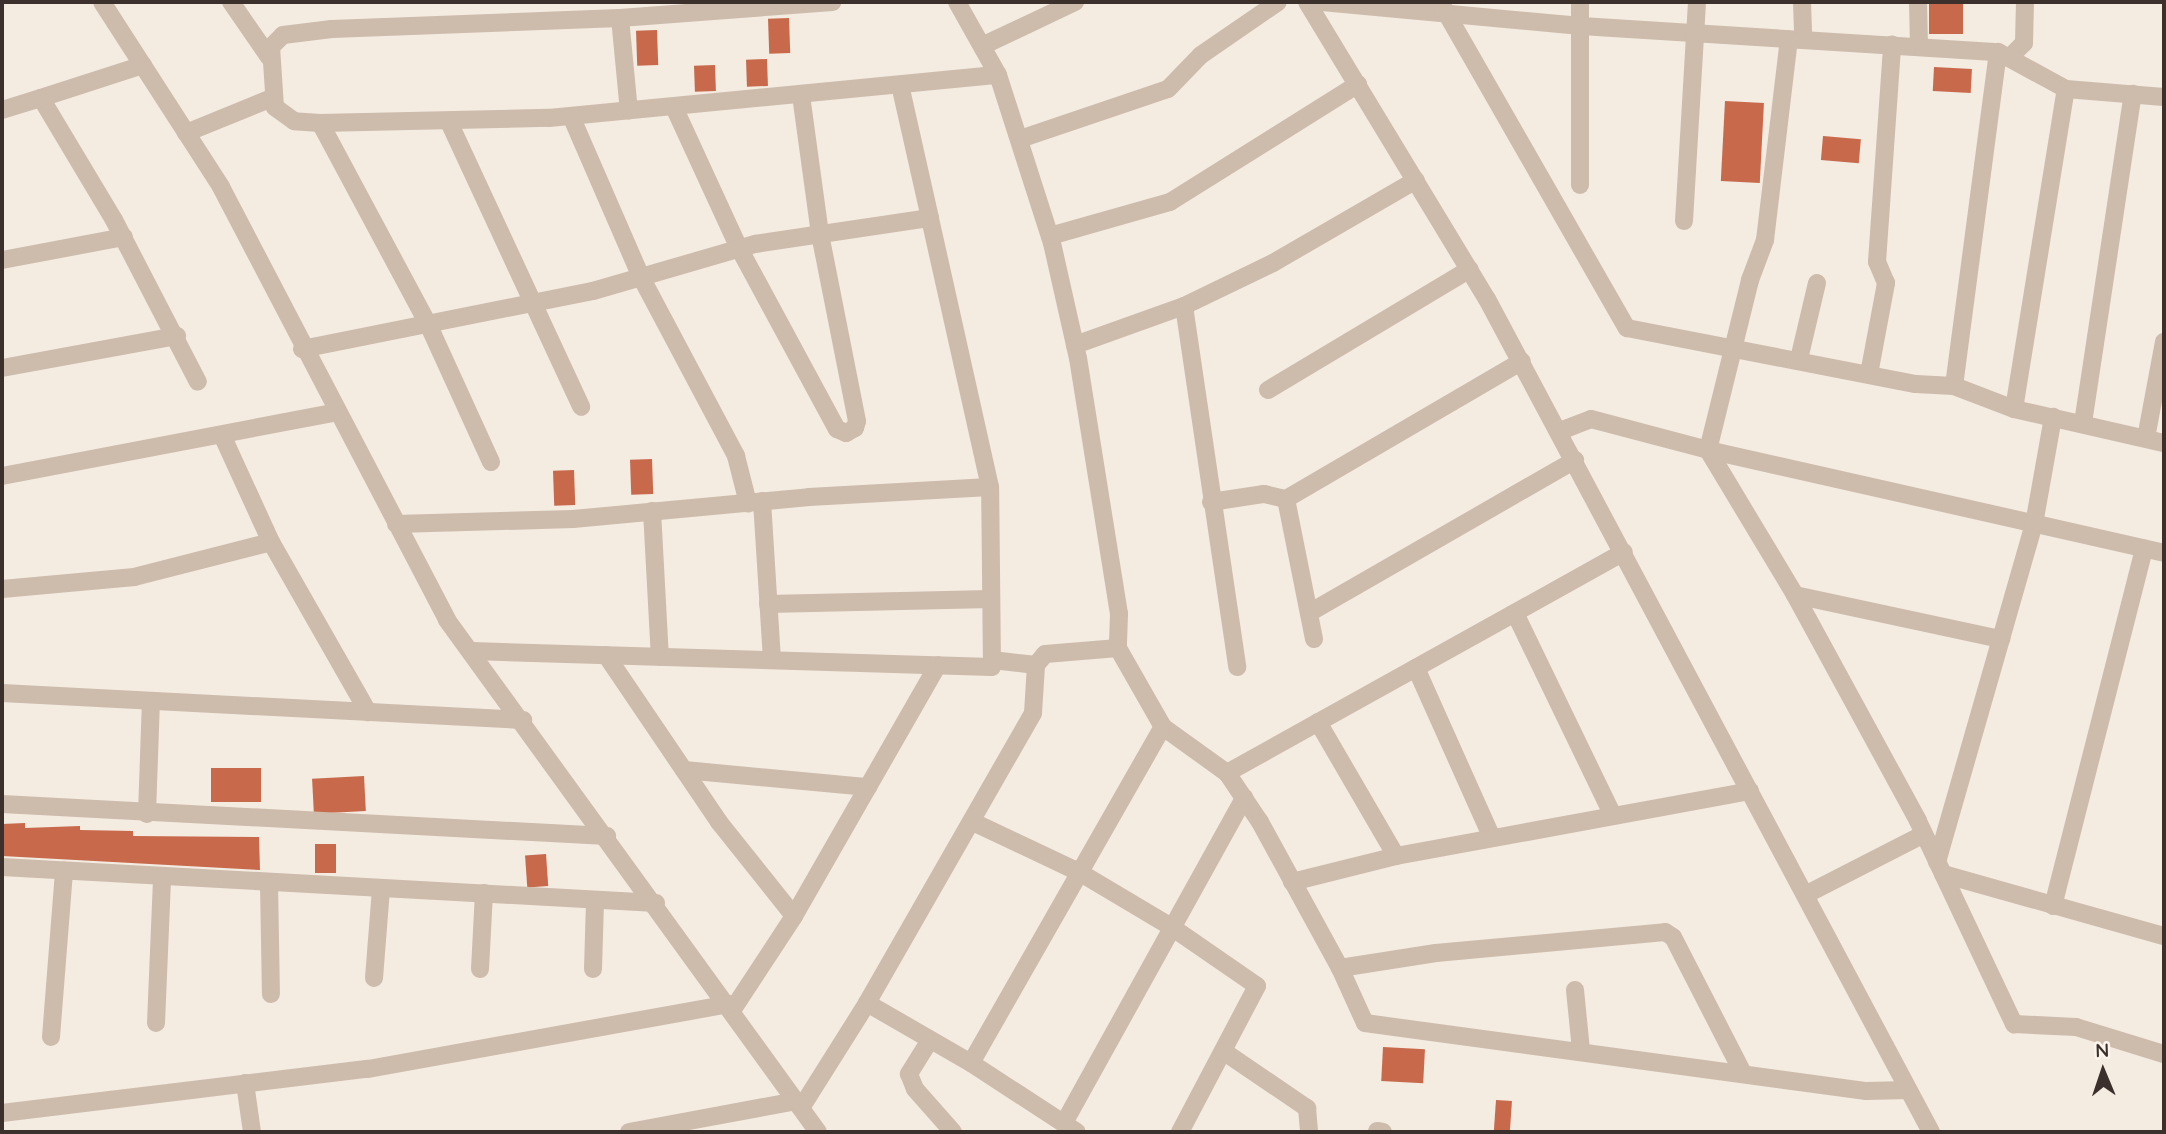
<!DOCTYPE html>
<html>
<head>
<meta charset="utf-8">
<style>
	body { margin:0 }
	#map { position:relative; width:2166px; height:1134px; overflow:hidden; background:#f4ebe1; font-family:Quicksand,sans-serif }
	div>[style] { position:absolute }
	.building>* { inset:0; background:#c8694b; transform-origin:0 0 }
	.minor>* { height:18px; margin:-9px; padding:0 9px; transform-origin:9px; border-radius:9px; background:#cdbbac }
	span { translate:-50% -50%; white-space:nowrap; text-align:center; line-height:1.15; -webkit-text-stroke:5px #fbf5ee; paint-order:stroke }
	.frame { position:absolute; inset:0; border:4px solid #3b302b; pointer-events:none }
	.north { position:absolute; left:2068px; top:1036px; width:70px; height:70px; -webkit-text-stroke:5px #fbf5ee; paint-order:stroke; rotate:358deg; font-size:19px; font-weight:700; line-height:28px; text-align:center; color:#3b302b }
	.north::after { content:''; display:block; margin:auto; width:24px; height:32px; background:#3b302b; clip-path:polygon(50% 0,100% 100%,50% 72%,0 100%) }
</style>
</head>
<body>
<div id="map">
	<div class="building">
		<i style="left:1929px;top:2px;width:34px;height:32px"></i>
		<i style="left:789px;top:18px;width:35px;height:21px;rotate:88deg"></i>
		<i style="left:657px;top:30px;width:35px;height:21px;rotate:88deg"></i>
		<i style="left:767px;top:59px;width:27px;height:21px;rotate:88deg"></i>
		<i style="left:715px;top:65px;width:26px;height:21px;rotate:88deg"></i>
		<i style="left:1934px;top:67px;width:38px;height:24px;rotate:3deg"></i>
		<i style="left:1725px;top:101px;width:39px;height:80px;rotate:3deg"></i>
		<i style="left:1823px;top:136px;width:38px;height:24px;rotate:5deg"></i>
		<i style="left:652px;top:459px;width:35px;height:22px;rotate:88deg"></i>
		<i style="left:574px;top:470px;width:35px;height:21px;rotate:88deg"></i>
		<i style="left:211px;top:768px;width:50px;height:34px"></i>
		<i style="left:364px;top:776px;width:35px;height:52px;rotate:87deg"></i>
		<i style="clip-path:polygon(25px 823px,25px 828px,80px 826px,80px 830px,133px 831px,133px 836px,259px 837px,260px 870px,2px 856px,2px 824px)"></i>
		<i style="left:315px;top:844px;width:21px;height:29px"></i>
		<i style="left:546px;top:854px;width:32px;height:21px;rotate:86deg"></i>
		<i style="left:1383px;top:1047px;width:42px;height:34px;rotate:3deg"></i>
		<i style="left:1496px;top:1100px;width:16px;height:32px;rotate:4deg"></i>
	</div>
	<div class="minor">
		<i style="left:102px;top:2px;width:220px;rotate:57.2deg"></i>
		<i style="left:221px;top:187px;width:488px;rotate:62.4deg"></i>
		<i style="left:447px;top:620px;width:632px;rotate:54.07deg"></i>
		<i style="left:231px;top:2px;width:67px;rotate:55.4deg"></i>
		<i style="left:957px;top:2px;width:84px;rotate:60.7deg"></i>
		<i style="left:998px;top:75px;width:176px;rotate:72.2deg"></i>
		<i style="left:1052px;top:243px;width:118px;rotate:77.3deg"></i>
		<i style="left:1078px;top:358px;width:259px;rotate:80.9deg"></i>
		<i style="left:1119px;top:614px;width:34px;rotate:92deg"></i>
		<i style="left:1118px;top:648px;width:73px;rotate:175.3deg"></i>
		<i style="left:1045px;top:654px;width:14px;rotate:129deg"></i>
		<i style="left:1307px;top:2px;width:347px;rotate:58.8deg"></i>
		<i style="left:1487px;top:299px;width:944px;rotate:61.94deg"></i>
		<i style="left:1322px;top:2px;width:260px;rotate:5.3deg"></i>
		<i style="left:1581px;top:26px;width:418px;rotate:3.6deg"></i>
		<i style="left:1998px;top:52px;width:77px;rotate:28.6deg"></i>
		<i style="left:2066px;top:89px;width:98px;rotate:4.7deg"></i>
		<i style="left:1440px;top:2px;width:376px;rotate:60.2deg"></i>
		<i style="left:1627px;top:328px;width:294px;rotate:11deg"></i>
		<i style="left:1916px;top:384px;width:38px;rotate:3deg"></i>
		<i style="left:1954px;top:386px;width:64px;rotate:21deg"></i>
		<i style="left:2014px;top:409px;width:154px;rotate:12.8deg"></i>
		<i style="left:1802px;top:2px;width:37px;rotate:88deg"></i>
		<i style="left:1918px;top:2px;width:45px;rotate:88.7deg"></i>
		<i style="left:620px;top:18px;width:93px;rotate:84.5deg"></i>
		<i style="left:982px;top:46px;width:103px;rotate:-25.3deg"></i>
		<i style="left:2009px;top:58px;width:21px;rotate:-45deg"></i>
		<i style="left:2024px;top:43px;width:41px;rotate:-88.6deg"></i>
		<i style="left:143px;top:65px;width:107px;rotate:162.1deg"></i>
		<i style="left:41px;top:98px;width:142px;rotate:59.1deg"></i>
		<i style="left:114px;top:220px;width:182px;rotate:62.6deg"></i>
		<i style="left:674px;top:107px;width:155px;rotate:65.3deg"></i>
		<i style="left:739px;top:248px;width:206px;rotate:61.6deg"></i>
		<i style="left:837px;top:429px;width:10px;rotate:24deg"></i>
		<i style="left:846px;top:433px;width:10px;rotate:-29deg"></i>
		<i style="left:855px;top:428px;width:7px;rotate:-74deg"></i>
		<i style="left:857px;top:421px;width:191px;rotate:-101.2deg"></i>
		<i style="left:820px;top:234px;width:139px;rotate:-97.8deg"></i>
		<i style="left:2px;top:110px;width:41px;rotate:-17.1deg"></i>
		<i style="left:571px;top:116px;width:176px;rotate:66.5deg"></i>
		<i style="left:641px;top:277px;width:203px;rotate:62deg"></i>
		<i style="left:736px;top:456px;width:49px;rotate:75.7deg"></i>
		<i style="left:449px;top:122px;width:314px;rotate:65.1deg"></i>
		<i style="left:320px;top:123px;width:229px;rotate:-1.3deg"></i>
		<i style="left:549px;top:118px;width:451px;rotate:-5.5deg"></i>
		<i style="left:186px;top:133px;width:95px;rotate:-22.2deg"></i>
		<i style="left:1020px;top:139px;width:156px;rotate:-18.7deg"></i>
		<i style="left:1168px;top:89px;width:47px;rotate:-45.9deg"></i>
		<i style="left:1201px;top:55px;width:93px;rotate:-34.5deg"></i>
		<i style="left:1580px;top:185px;width:183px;rotate:-90deg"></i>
		<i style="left:1684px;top:221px;width:219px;rotate:-86.6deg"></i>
		<i style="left:1050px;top:236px;width:125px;rotate:-15.8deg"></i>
		<i style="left:1170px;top:202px;width:222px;rotate:-32.1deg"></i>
		<i style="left:2px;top:260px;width:124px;rotate:-10.7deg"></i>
		<i style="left:1184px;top:306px;width:365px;rotate:81.6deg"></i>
		<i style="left:1075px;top:345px;width:116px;rotate:-19.7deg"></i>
		<i style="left:1184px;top:306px;width:99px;rotate:-25.8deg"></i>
		<i style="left:1273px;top:263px;width:165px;rotate:-30.1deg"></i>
		<i style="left:302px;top:349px;width:297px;rotate:-11.3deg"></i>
		<i style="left:593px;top:291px;width:169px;rotate:-16.2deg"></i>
		<i style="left:755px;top:244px;width:177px;rotate:-8.5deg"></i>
		<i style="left:930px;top:218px;width:136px;rotate:-102.7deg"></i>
		<i style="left:1799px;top:359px;width:78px;rotate:-76.7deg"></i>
		<i style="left:2px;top:368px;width:178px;rotate:-10.4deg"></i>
		<i style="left:1869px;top:374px;width:93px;rotate:-79.4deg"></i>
		<i style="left:1886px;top:283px;width:23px;rotate:-113deg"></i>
		<i style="left:1877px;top:262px;width:218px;rotate:-86deg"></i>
		<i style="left:1954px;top:386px;width:337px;rotate:-82.5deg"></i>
		<i style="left:1268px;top:390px;width:235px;rotate:-30.9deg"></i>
		<i style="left:2014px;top:409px;width:324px;rotate:-80.8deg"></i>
		<i style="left:2083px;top:423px;width:333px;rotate:-81.4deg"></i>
		<i style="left:1560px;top:431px;width:33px;rotate:-21deg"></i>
		<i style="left:1591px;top:419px;width:121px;rotate:14.8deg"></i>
		<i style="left:1708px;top:450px;width:175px;rotate:-76.1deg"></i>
		<i style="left:1750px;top:280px;width:43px;rotate:-69.4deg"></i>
		<i style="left:1765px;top:240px;width:202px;rotate:-83.2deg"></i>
		<i style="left:222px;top:435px;width:118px;rotate:65.4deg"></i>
		<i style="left:271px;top:542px;width:196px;rotate:60.3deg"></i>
		<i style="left:2146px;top:438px;width:98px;rotate:-79.4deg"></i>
		<i style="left:1708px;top:450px;width:169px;rotate:59deg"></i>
		<i style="left:1795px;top:595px;width:257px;rotate:61.4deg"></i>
		<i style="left:1918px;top:821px;width:225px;rotate:64.7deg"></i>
		<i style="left:2014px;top:1024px;width:62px;rotate:2.8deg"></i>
		<i style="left:2076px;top:1027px;width:92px;rotate:17.1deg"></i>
		<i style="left:1708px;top:450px;width:467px;rotate:12.7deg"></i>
		<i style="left:491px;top:462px;width:152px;rotate:-114.5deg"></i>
		<i style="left:428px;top:324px;width:228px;rotate:-118.2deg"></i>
		<i style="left:320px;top:123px;width:26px;rotate:-176deg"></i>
		<i style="left:294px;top:121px;width:24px;rotate:-144deg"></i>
		<i style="left:275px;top:107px;width:60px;rotate:-93.8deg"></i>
		<i style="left:271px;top:47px;width:17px;rotate:-45deg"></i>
		<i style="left:283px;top:35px;width:49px;rotate:-7deg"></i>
		<i style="left:332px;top:29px;width:288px;rotate:-2.2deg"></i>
		<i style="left:620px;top:18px;width:213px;rotate:-4.3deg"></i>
		<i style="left:2px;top:476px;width:340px;rotate:-10.8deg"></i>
		<i style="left:762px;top:501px;width:159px;rotate:86.4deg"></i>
		<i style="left:1211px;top:502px;width:54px;rotate:-8.6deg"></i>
		<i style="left:1264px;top:494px;width:23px;rotate:13deg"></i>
		<i style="left:652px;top:511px;width:146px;rotate:86.9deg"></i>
		<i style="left:396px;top:524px;width:177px;rotate:-1.6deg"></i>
		<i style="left:573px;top:519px;width:237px;rotate:-5.3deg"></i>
		<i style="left:809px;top:497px;width:181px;rotate:-3.2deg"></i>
		<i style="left:2px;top:589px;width:133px;rotate:-5.2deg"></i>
		<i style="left:134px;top:577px;width:141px;rotate:-14.3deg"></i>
		<i style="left:1795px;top:595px;width:211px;rotate:12.1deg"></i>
		<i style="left:768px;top:604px;width:223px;rotate:-1.3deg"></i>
		<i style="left:1309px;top:613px;width:307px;rotate:-29.9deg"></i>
		<i style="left:1515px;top:613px;width:223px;rotate:64.2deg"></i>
		<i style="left:1314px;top:639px;width:143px;rotate:-101.3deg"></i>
		<i style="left:1286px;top:499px;width:273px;rotate:-30.3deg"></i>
		<i style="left:471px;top:651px;width:521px;rotate:1.76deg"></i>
		<i style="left:992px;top:667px;width:180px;rotate:-90.6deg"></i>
		<i style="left:990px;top:487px;width:276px;rotate:-102.6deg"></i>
		<i style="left:606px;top:655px;width:202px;rotate:55.9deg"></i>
		<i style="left:719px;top:822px;width:120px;rotate:51.4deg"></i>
		<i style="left:1416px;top:668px;width:186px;rotate:65.9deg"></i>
		<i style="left:2px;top:693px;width:522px;rotate:2.97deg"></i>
		<i style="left:1163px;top:727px;width:79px;rotate:35.7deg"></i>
		<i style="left:1227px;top:773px;width:59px;rotate:56deg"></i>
		<i style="left:1260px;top:822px;width:166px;rotate:61.3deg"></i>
		<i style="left:1340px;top:968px;width:97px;rotate:-8.9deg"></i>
		<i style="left:1436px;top:953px;width:230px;rotate:-5.2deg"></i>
		<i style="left:1665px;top:932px;width:9px;rotate:32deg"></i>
		<i style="left:1673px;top:937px;width:153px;rotate:62.8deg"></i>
		<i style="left:684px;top:770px;width:185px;rotate:5.3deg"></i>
		<i style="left:1227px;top:773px;width:454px;rotate:-29.1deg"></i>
		<i style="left:2px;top:804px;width:606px;rotate:3.03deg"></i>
		<i style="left:147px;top:814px;width:113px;rotate:-88deg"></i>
		<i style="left:973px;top:822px;width:117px;rotate:25.3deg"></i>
		<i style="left:1079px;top:872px;width:109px;rotate:30.8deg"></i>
		<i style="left:1173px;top:928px;width:102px;rotate:34.6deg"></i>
		<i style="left:1257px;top:986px;width:165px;rotate:117.8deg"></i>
		<i style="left:1396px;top:856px;width:360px;rotate:-10.4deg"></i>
		<i style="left:1937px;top:862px;width:352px;rotate:-74deg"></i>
		<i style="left:2034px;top:524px;width:109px;rotate:-79.9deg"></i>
		<i style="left:2px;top:867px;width:655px;rotate:3.15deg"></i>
		<i style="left:1943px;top:874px;width:230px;rotate:15.7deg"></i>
		<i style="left:1292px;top:882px;width:107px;rotate:-14deg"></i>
		<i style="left:1396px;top:856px;width:155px;rotate:-120.2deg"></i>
		<i style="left:269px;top:883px;width:111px;rotate:89deg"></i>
		<i style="left:1807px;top:894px;width:131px;rotate:-27.1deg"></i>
		<i style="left:2053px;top:906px;width:369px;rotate:-75.7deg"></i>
		<i style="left:1340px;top:968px;width:60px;rotate:65.6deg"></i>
		<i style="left:1365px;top:1023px;width:506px;rotate:7.73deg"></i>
		<i style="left:1866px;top:1091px;width:42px;rotate:-1.4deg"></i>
		<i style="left:480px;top:969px;width:76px;rotate:-87deg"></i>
		<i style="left:593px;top:969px;width:69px;rotate:-88.3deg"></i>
		<i style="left:374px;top:978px;width:89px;rotate:-85.5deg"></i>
		<i style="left:1575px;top:990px;width:60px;rotate:84.3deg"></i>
		<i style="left:867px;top:1003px;width:120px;rotate:30deg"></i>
		<i style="left:971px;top:1063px;width:126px;rotate:33.1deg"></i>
		<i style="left:733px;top:1009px;width:111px;rotate:-56.7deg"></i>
		<i style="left:794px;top:916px;width:289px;rotate:-60.2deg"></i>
		<i style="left:156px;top:1023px;width:146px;rotate:-87.6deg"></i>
		<i style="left:51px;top:1037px;width:167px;rotate:-85.5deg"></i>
		<i style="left:930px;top:1040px;width:40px;rotate:122deg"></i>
		<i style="left:909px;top:1074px;width:16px;rotate:68deg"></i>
		<i style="left:915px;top:1089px;width:57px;rotate:48.5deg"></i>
		<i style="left:1223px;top:1051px;width:102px;rotate:34.2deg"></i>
		<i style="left:1307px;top:1108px;width:24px;rotate:85deg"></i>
		<i style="left:971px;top:1063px;width:387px;rotate:-60.3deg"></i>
		<i style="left:1163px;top:727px;width:91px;rotate:-119.7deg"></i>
		<i style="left:245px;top:1083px;width:49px;rotate:81.9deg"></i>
		<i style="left:801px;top:1108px;width:124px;rotate:-57.8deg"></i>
		<i style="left:867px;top:1003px;width:334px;rotate:-60.2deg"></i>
		<i style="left:1033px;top:713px;width:48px;rotate:-86.4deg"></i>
		<i style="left:1036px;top:665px;width:44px;rotate:-173.5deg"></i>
		<i style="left:2px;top:1113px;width:369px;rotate:-6.9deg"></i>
		<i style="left:368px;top:1069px;width:367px;rotate:-10.2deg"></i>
		<i style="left:1064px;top:1123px;width:372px;rotate:-61deg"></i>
		<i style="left:1377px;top:1131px;width:6px;rotate:9deg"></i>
		<i style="left:629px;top:1132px;width:171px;rotate:-10.5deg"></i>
	</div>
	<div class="frame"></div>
	<div class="north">N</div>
</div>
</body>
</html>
